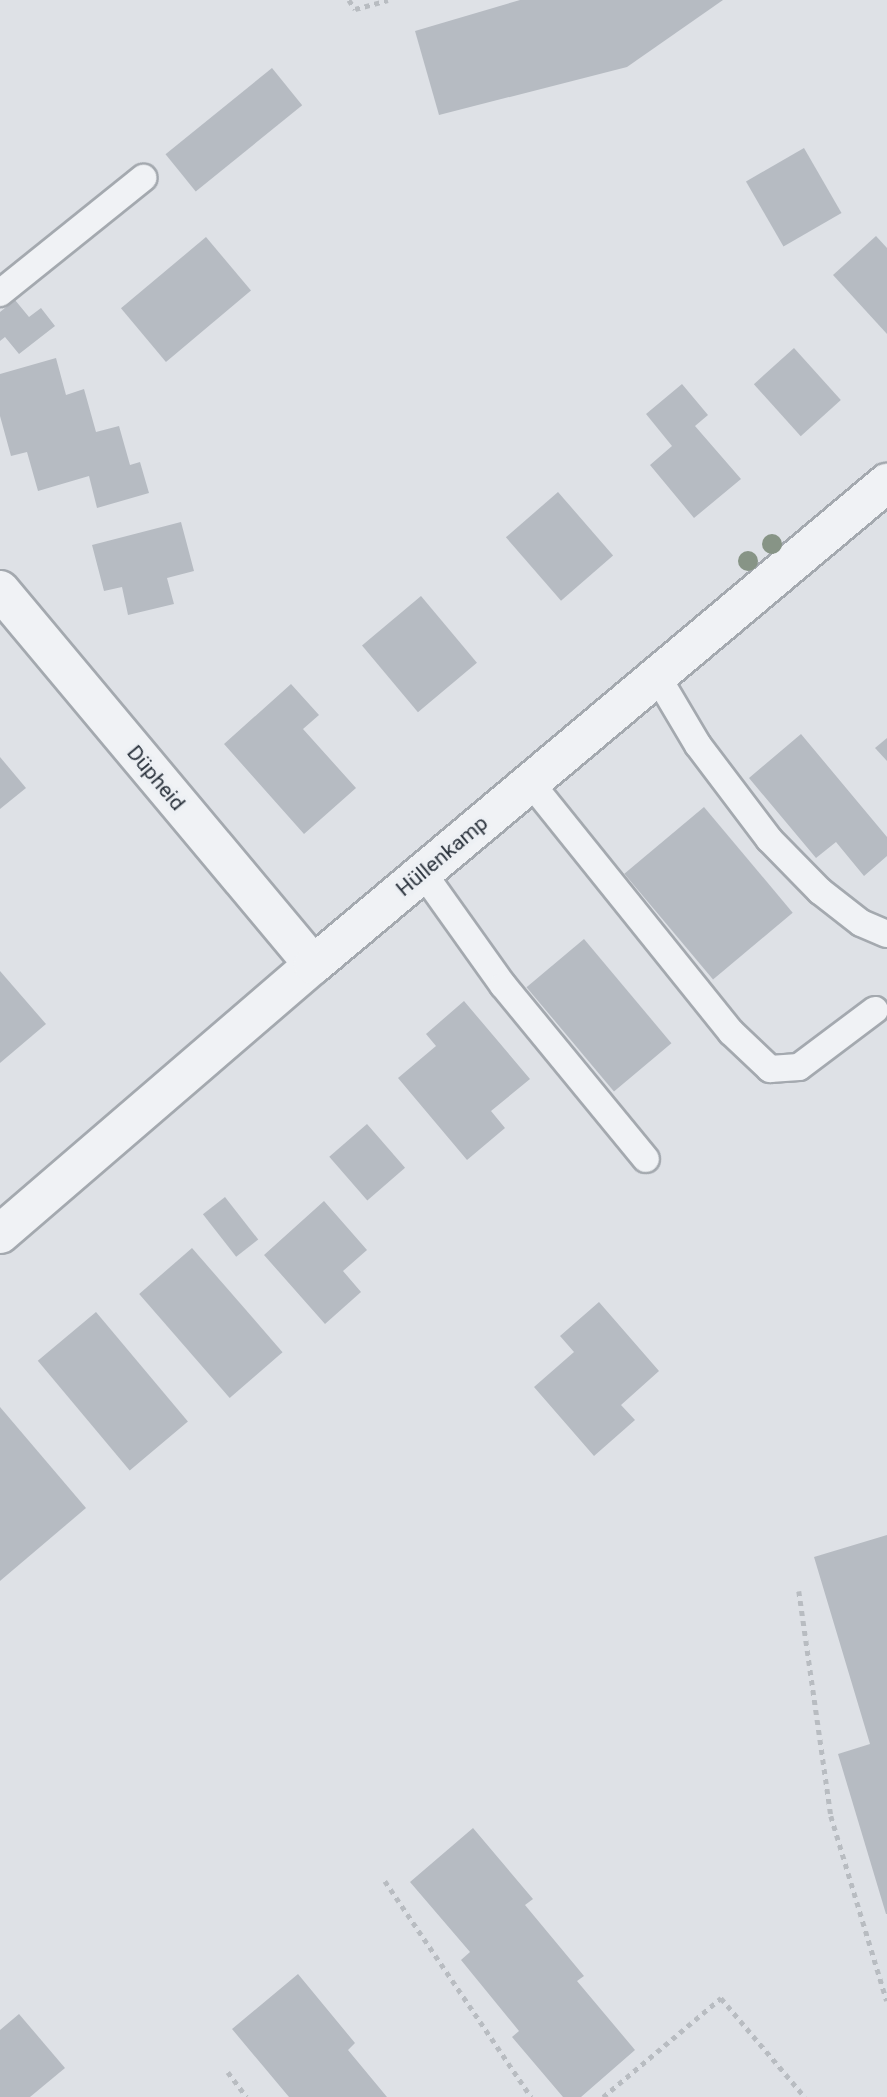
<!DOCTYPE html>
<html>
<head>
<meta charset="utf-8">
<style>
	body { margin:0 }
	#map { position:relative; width:887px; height:2097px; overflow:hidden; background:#dee1e6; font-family:Roboto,sans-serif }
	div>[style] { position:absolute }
	.building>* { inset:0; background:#b6bbc2; transform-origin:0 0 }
	.path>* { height:4.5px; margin-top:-2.25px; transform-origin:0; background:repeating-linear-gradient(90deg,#b8bcc1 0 5px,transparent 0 10px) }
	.roads { filter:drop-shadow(2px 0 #a4a9af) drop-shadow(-2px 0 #a4a9af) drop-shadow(0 2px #a4a9af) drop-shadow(0 -2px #a4a9af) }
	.service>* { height:26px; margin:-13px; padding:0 13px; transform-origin:13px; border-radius:13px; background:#f0f2f5 }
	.minor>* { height:38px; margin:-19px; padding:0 19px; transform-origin:19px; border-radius:19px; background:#f0f2f5 }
	.trees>* { width:20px; height:20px; margin:-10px; border-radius:50%; background:#879486 }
	span { translate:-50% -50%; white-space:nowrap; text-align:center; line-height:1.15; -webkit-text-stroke:7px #edf0f4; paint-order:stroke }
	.street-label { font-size:21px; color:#29313b }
</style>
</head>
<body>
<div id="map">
	<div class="building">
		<i style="clip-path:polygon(520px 0,723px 0,627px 67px,439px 115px,415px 31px)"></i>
		<i style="left:272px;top:68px;width:48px;height:137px;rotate:51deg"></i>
		<i style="left:804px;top:148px;width:75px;height:67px;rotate:60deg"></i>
		<i style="clip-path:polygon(876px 236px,887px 248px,887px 334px,833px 275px)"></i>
		<i style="left:206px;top:237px;width:70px;height:111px;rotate:50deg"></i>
		<i style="clip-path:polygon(15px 300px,29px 317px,41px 308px,55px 326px,19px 354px,5px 337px,0 341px,0 312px)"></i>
		<i style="left:794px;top:348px;width:70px;height:54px;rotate:48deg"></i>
		<i style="clip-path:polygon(56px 358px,66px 395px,84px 389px,96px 432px,119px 426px,130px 465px,140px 462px,149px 493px,97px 508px,89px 476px,38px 491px,27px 452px,11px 456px,0 416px,0 374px)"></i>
		<i style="clip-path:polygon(682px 384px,708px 415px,695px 426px,741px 479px,694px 518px,650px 465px,672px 446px,646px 414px)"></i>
		<i style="left:558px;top:492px;width:84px;height:69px;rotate:49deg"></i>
		<i style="clip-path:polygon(181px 522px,194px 571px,167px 578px,174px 604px,128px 615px,122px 587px,104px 591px,92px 545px)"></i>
		<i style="left:421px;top:596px;width:87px;height:77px;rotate:50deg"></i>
		<i style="clip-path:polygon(291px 684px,319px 715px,303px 729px,356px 788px,304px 834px,224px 744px)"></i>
		<i style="clip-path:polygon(801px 734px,887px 837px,887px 856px,864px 876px,836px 842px,816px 858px,749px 778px)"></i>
		<i style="clip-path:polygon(887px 738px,887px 761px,875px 748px)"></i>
		<i style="clip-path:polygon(0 757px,26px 788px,0 809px)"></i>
		<i style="left:704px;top:807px;width:138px;height:104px;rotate:50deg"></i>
		<i style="left:584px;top:939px;width:136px;height:75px;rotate:50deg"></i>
		<i style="clip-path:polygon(0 971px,46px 1024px,0 1063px)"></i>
		<i style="clip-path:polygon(464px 1001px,530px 1079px,491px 1111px,505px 1128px,467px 1160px,398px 1078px,436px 1046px,426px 1034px)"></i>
		<i style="left:367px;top:1124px;width:58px;height:50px;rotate:49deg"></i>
		<i style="left:225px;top:1197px;width:54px;height:28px;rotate:52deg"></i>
		<i style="clip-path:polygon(324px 1201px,367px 1250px,343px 1271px,361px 1292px,325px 1324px,264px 1255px)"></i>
		<i style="left:192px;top:1248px;width:138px;height:70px;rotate:49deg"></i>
		<i style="clip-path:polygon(599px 1302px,659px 1371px,621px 1405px,635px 1420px,594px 1456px,534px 1387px,574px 1352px,560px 1336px)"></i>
		<i style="left:96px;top:1312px;width:143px;height:76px;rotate:50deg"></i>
		<i style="clip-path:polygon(0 1407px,86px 1508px,0 1581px)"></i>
		<i style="clip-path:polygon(887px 1535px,887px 1914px,886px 1914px,838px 1754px,870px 1744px,814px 1557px)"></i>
		<i style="clip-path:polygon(473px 1828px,533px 1899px,525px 1905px,584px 1976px,577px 1981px,635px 2050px,581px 2097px,563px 2097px,512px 2037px,519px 2031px,461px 1960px,470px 1952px,410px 1882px)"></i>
		<i style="clip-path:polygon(298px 1974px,355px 2043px,348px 2050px,387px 2097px,289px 2097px,232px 2029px)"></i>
		<i style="clip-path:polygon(19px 2014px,65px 2068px,30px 2097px,0 2097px,0 2030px)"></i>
	</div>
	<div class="path">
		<i style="left:349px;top:0;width:11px;rotate:56deg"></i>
		<i style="left:355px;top:9px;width:34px;rotate:-15deg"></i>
		<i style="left:799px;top:1591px;width:227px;rotate:81.9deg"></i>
		<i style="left:831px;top:1816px;width:193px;rotate:73.2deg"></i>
		<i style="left:385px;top:1881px;width:261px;rotate:55.9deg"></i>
		<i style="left:228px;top:2072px;width:31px;rotate:53deg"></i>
		<i style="left:603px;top:2097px;width:154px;rotate:-40deg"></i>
		<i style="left:721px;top:1998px;width:130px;rotate:49.7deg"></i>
	</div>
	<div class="roads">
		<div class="service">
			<i style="left:0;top:293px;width:184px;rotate:-38.8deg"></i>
			<i style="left:657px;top:676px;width:80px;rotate:59.3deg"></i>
			<i style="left:698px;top:745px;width:118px;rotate:52.9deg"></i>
			<i style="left:769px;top:839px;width:73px;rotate:45.6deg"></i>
			<i style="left:820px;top:891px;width:52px;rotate:38deg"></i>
			<i style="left:861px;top:923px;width:28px;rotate:23deg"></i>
			<i style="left:530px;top:782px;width:321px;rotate:51.2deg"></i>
			<i style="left:731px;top:1032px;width:54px;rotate:43.5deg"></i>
			<i style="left:770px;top:1069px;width:29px;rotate:-4deg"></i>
			<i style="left:799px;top:1067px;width:95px;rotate:-36.9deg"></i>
			<i style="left:423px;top:873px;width:138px;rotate:54.5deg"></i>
			<i style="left:503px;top:985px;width:225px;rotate:50.6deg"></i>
		</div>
		<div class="minor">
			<i style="left:0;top:590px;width:488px;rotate:50.1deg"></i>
			<i style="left:0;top:1234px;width:413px;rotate:-40.7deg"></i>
			<i style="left:313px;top:965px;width:750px;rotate:-40.02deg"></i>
		</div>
	</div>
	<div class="trees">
		<i style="left:772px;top:544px"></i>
		<i style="left:748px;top:561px"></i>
	</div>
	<div class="street-label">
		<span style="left:156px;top:778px;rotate:50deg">Düpheid</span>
		<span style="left:442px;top:856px;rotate:-40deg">Hüllenkamp</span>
	</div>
</div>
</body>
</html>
